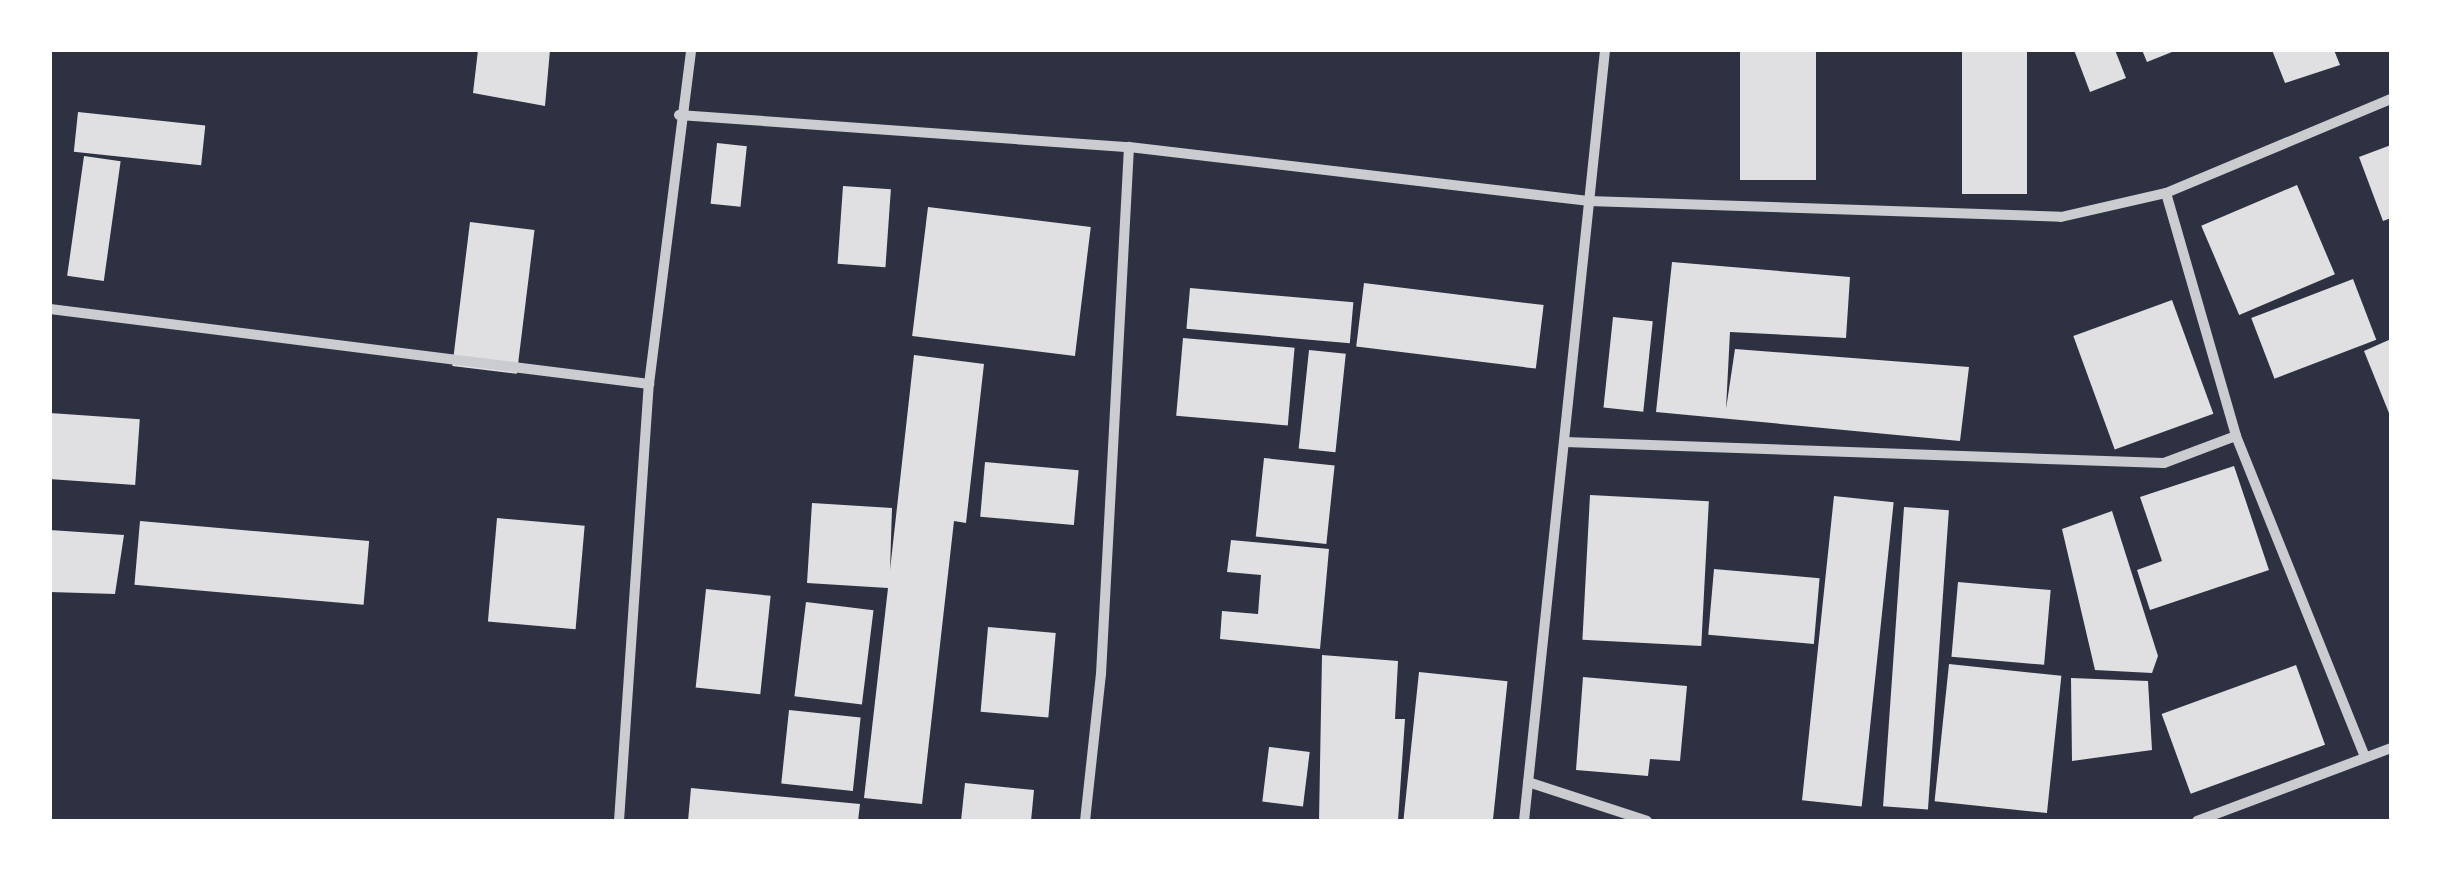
<!DOCTYPE html>
<html>
<head>
<meta charset="utf-8">
<style>
	body { margin:0 }
	#map { position:relative; width:2441px; height:871px; overflow:hidden; background:#2d3142; font-family:"IBM Plex Sans",sans-serif }
	div>[style] { position:absolute }
	.building>* { inset:0; background:#e0e0e3; transform-origin:0 0 }
	.minor>* { height:10px; margin:-5px; padding:0 5px; transform-origin:5px; border-radius:5px; background:#caccd0 }
	span { translate:-50% -50%; white-space:nowrap; text-align:center; line-height:1.15; -webkit-text-stroke:8px #fff; paint-order:stroke }
	.frame { position:absolute; inset:0; border:52px solid #fff; pointer-events:none }
</style>
</head>
<body>
<div id="map">
	<div class="building">
		<i style="clip-path:polygon(478px 50px,550px 50px,545px 106px,473px 93px)"></i>
		<i style="left:1740px;top:50px;width:76px;height:130px"></i>
		<i style="left:1962px;top:50px;width:65px;height:144px"></i>
		<i style="clip-path:polygon(2074px 50px,2115px 50px,2126px 78px,2090px 92px)"></i>
		<i style="clip-path:polygon(2142px 50px,2177px 50px,2147px 62px)"></i>
		<i style="clip-path:polygon(2272px 50px,2334px 50px,2340px 65px,2285px 83px)"></i>
		<i style="left:78px;top:112px;width:128px;height:40px;rotate:6deg"></i>
		<i style="left:717px;top:143px;width:30px;height:61px;rotate:6deg"></i>
		<i style="clip-path:polygon(2391px 145px,2391px 218px,2383px 221px,2359px 157px)"></i>
		<i style="left:84px;top:156px;width:37px;height:121px;rotate:8deg"></i>
		<i style="left:2297px;top:185px;width:97px;height:104px;rotate:67deg"></i>
		<i style="left:843px;top:186px;width:48px;height:78px;rotate:4deg"></i>
		<i style="left:928px;top:207px;width:164px;height:130px;rotate:7deg"></i>
		<i style="left:470px;top:222px;width:65px;height:145px;rotate:7deg"></i>
		<i style="clip-path:polygon(1672px 262px,1850px 277px,1846px 338px,1730px 332px,1726px 409px,1735px 349px,1969px 367px,1960px 441px,1656px 412px)"></i>
		<i style="left:2353px;top:279px;width:65px;height:109px;rotate:69deg"></i>
		<i style="left:1364px;top:283px;width:181px;height:64px;rotate:7deg"></i>
		<i style="left:1190px;top:288px;width:164px;height:41px;rotate:5deg"></i>
		<i style="left:2172px;top:300px;width:121px;height:105px;rotate:70deg"></i>
		<i style="left:1613px;top:317px;width:40px;height:91px;rotate:6deg"></i>
		<i style="left:1183px;top:338px;width:112px;height:78px;rotate:5deg"></i>
		<i style="clip-path:polygon(2391px 339px,2391px 418px,2364px 351px)"></i>
		<i style="left:1309px;top:350px;width:37px;height:99px;rotate:6deg"></i>
		<i style="clip-path:polygon(914px 355px,984px 364px,966px 523px,954px 521px,922px 804px,864px 798px,888px 588px,807px 583px,812px 503px,892px 508px,890px 570px)"></i>
		<i style="left:50px;top:413px;width:90px;height:66px;rotate:4deg"></i>
		<i style="left:1264px;top:458px;width:71px;height:79px;rotate:6deg"></i>
		<i style="left:985px;top:462px;width:94px;height:55px;rotate:5deg"></i>
		<i style="clip-path:polygon(2234px 466px,2269px 570px,2150px 610px,2137px 570px,2162px 561px,2140px 497px)"></i>
		<i style="left:1590px;top:495px;width:119px;height:145px;rotate:3deg"></i>
		<i style="left:1834px;top:496px;width:60px;height:306px;rotate:6deg"></i>
		<i style="left:1904px;top:507px;width:45px;height:300px;rotate:4deg"></i>
		<i style="clip-path:polygon(2112px 511px,2158px 656px,2152px 673px,2095px 670px,2062px 529px)"></i>
		<i style="left:497px;top:518px;width:88px;height:104px;rotate:5deg"></i>
		<i style="left:140px;top:521px;width:230px;height:64px;rotate:5deg"></i>
		<i style="clip-path:polygon(50px 530px,124px 535px,115px 594px,50px 592px)"></i>
		<i style="clip-path:polygon(1231px 540px,1329px 549px,1320px 649px,1220px 639px,1222px 611px,1258px 614px,1261px 575px,1227px 572px)"></i>
		<i style="left:1714px;top:569px;width:106px;height:66px;rotate:5deg"></i>
		<i style="left:1958px;top:582px;width:93px;height:75px;rotate:5deg"></i>
		<i style="left:706px;top:589px;width:65px;height:99px;rotate:6deg"></i>
		<i style="left:806px;top:602px;width:68px;height:95px;rotate:7deg"></i>
		<i style="left:988px;top:627px;width:68px;height:85px;rotate:5deg"></i>
		<i style="clip-path:polygon(1322px 655px,1398px 661px,1395px 719px,1405px 719px,1398px 821px,1319px 821px)"></i>
		<i style="left:1949px;top:664px;width:113px;height:138px;rotate:6deg"></i>
		<i style="left:2296px;top:665px;width:85px;height:143px;rotate:70deg"></i>
		<i style="left:1419px;top:672px;width:89px;height:150px;rotate:6deg"></i>
		<i style="clip-path:polygon(1583px 677px,1687px 686px,1680px 761px,1650px 759px,1648px 776px,1576px 770px)"></i>
		<i style="clip-path:polygon(2071px 678px,2148px 681px,2152px 750px,2072px 761px)"></i>
		<i style="left:789px;top:710px;width:72px;height:74px;rotate:6deg"></i>
		<i style="left:1269px;top:747px;width:41px;height:55px;rotate:7deg"></i>
		<i style="clip-path:polygon(965px 783px,1034px 790px,1031px 821px,961px 821px)"></i>
		<i style="clip-path:polygon(691px 788px,860px 804px,858px 821px,688px 821px)"></i>
	</div>
	<div class="minor">
		<i style="left:679px;top:115px;width:451px;rotate:4.1deg"></i>
		<i style="left:1129px;top:147px;width:462px;rotate:6.7deg"></i>
		<i style="left:1588px;top:201px;width:473px;rotate:1.9deg"></i>
		<i style="left:2061px;top:217px;width:108px;rotate:-12.9deg"></i>
		<i style="left:2166px;top:193px;width:244px;rotate:-22.7deg"></i>
		<i style="left:2166px;top:193px;width:253px;rotate:73.9deg"></i>
		<i style="left:2236px;top:436px;width:343px;rotate:68.1deg"></i>
		<i style="left:50px;top:309px;width:604px;rotate:7.14deg"></i>
		<i style="left:1565px;top:442px;width:599px;rotate:2.01deg"></i>
		<i style="left:2164px;top:463px;width:77px;rotate:-20.6deg"></i>
		<i style="left:1528px;top:782px;width:125px;rotate:18.1deg"></i>
		<i style="left:619px;top:821px;width:438px;rotate:-86.1deg"></i>
		<i style="left:649px;top:384px;width:337px;rotate:-82.8deg"></i>
		<i style="left:1085px;top:821px;width:148px;rotate:-83.8deg"></i>
		<i style="left:1101px;top:674px;width:528px;rotate:-86.96deg"></i>
		<i style="left:1524px;top:821px;width:775px;rotate:-84deg"></i>
		<i style="left:2197px;top:821px;width:207px;rotate:-20.6deg"></i>
	</div>
	<div class="frame"></div>
</div>
</body>
</html>
